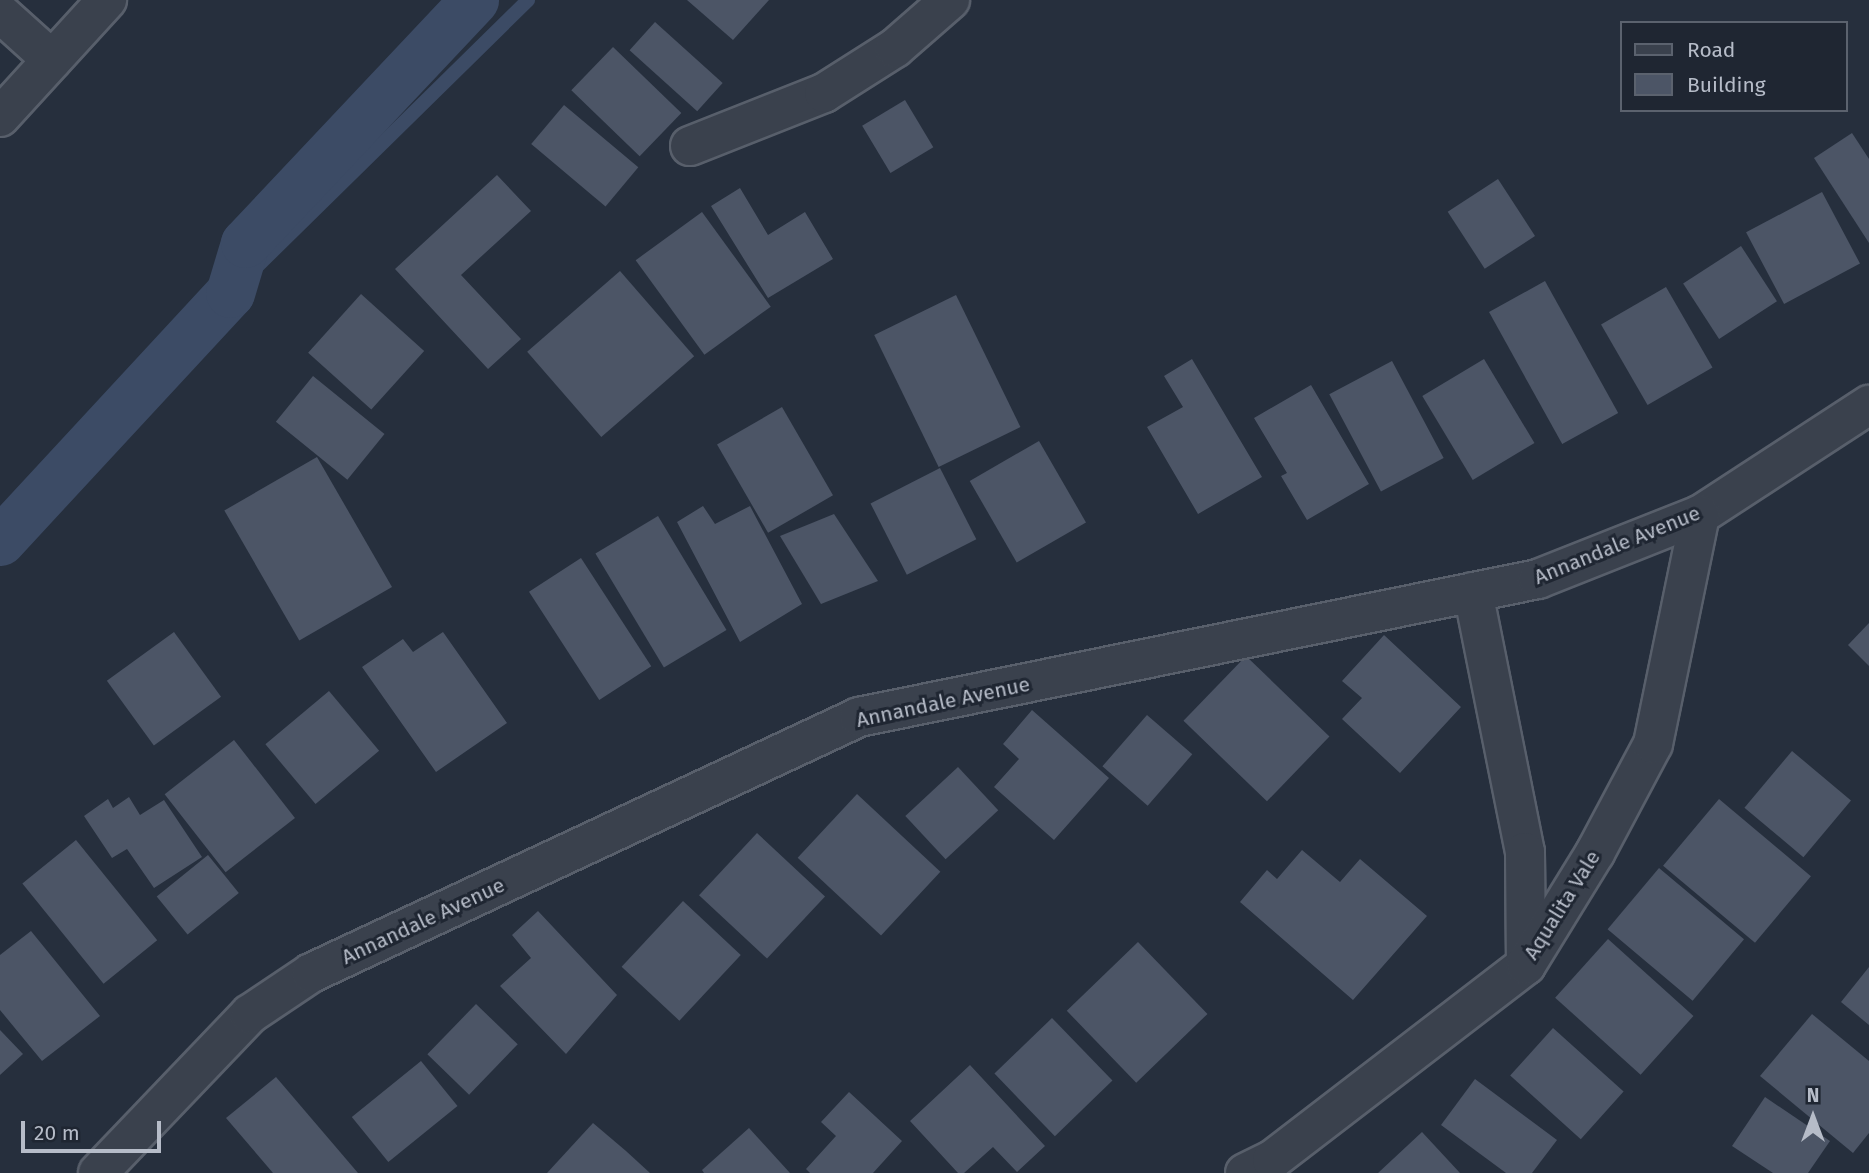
<!DOCTYPE html>
<html>
<head>
<meta charset="utf-8">
<style>
	body { margin:0 }
	#map { position:relative; width:1869px; height:1173px; overflow:hidden; background:#262f3d; font-family:"Fira Sans",sans-serif }
	div>[style] { position:absolute }
	.stream>* { height:14px; margin:-7px; padding:0 7px; transform-origin:7px; border-radius:7px; background:#3c4b65 }
	.canal>* { height:49px; margin:-24.5px; padding:0 24.5px; transform-origin:24.5px; border-radius:24.5px; background:#3c4b65 }
	.building>* { inset:0; background:#4c5566; transform-origin:0 0 }
	.roads { filter:drop-shadow(2px 0 #585f6b) drop-shadow(-2px 0 #585f6b) drop-shadow(0 2px #585f6b) drop-shadow(0 -2px #585f6b) }
	.minor>* { height:38px; margin:-19px; padding:0 19px; transform-origin:19px; border-radius:19px; background:#3a414d }
	span { translate:-50% -50%; white-space:nowrap; text-align:center; line-height:1.15; -webkit-text-stroke:6px #1f2632; paint-order:stroke }
	.street-label { font-size:21px; color:#b6bcc8 }
	.legend { position:absolute; left:1620px; top:21px; width:228px; height:91px; box-sizing:border-box; background:#1f2632; border:2px solid #5b626e; margin:0; padding:9px 12px; list-style:none; font-size:21px; color:#b6bcc8 }
	.legend li { display:flex; align-items:center; gap:14px; height:35px }
	.legend b { width:35px; border:2px solid #5b626e }
	.north { position:absolute; left:1778px; top:1082px; width:70px; height:70px; -webkit-text-stroke:5px #1f2632; paint-order:stroke; rotate:0deg; font-size:19px; font-weight:700; line-height:28px; text-align:center; color:#b6bcc8 }
	.north::after { content:''; display:block; margin:auto; width:24px; height:32px; background:#b6bcc8; clip-path:polygon(50% 0,100% 100%,50% 72%,0 100%) }
	.scale { position:absolute; left:21px; top:1121px; width:140px; height:32px; box-sizing:border-box; border:4px solid #b6bcc8; border-top:0; padding-left:9px; font-size:21px; line-height:24px; white-space:nowrap; color:#b6bcc8; -webkit-text-stroke:5px #1f2632; paint-order:stroke }
</style>
</head>
<body>
<div id="map">
	<div class="stream">
		<i style="left:230px;top:293px;width:418px;rotate:-44.5deg"></i>
	</div>
	<div class="canal">
		<i style="left:0;top:541px;width:338px;rotate:-47.2deg"></i>
		<i style="left:230px;top:293px;width:52px;rotate:-73.3deg"></i>
		<i style="left:245px;top:243px;width:334px;rotate:-46.7deg"></i>
	</div>
	<div class="building">
		<i style="clip-path:polygon(687px 0,769px 0,733px 40px)"></i>
		<i style="left:655px;top:22px;width:91px;height:38px;rotate:42deg"></i>
		<i style="left:613px;top:47px;width:95px;height:60px;rotate:44deg"></i>
		<i style="left:905px;top:100px;width:55px;height:50px;rotate:59deg"></i>
		<i style="left:564px;top:105px;width:97px;height:51px;rotate:40deg"></i>
		<i style="clip-path:polygon(1852px 133px,1869px 159px,1869px 243px,1814px 158px)"></i>
		<i style="clip-path:polygon(497px 175px,531px 211px,461px 275px,521px 339px,488px 369px,395px 269px)"></i>
		<i style="left:1498px;top:179px;width:68px;height:60px;rotate:57deg"></i>
		<i style="clip-path:polygon(740px 188px,768px 235px,805px 212px,833px 259px,768px 298px,711px 206px)"></i>
		<i style="left:1822px;top:192px;width:81px;height:86px;rotate:62deg"></i>
		<i style="left:702px;top:212px;width:117px;height:82px;rotate:54deg"></i>
		<i style="left:1741px;top:246px;width:66px;height:69px;rotate:57deg"></i>
		<i style="left:620px;top:271px;width:113px;height:123px;rotate:49deg"></i>
		<i style="left:1545px;top:281px;width:151px;height:64px;rotate:61deg"></i>
		<i style="left:1666px;top:287px;width:93px;height:75px;rotate:60deg"></i>
		<i style="left:361px;top:294px;width:85px;height:79px;rotate:42deg"></i>
		<i style="left:956px;top:295px;width:147px;height:91px;rotate:64deg"></i>
		<i style="clip-path:polygon(1192px 359px,1262px 477px,1198px 514px,1147px 427px,1183px 407px,1164px 376px)"></i>
		<i style="left:1484px;top:359px;width:98px;height:72px;rotate:59deg"></i>
		<i style="left:1392px;top:361px;width:110px;height:71px;rotate:62deg"></i>
		<i style="left:313px;top:376px;width:92px;height:59px;rotate:39deg"></i>
		<i style="clip-path:polygon(1311px 385px,1369px 484px,1307px 520px,1281px 476px,1287px 473px,1254px 418px)"></i>
		<i style="left:782px;top:407px;width:102px;height:75px;rotate:60deg"></i>
		<i style="left:1039px;top:441px;width:94px;height:80px;rotate:60deg"></i>
		<i style="left:317px;top:457px;width:150px;height:107px;rotate:60deg"></i>
		<i style="left:940px;top:468px;width:80px;height:78px;rotate:63deg"></i>
		<i style="clip-path:polygon(703px 506px,715px 524px,750px 506px,802px 604px,740px 642px,677px 522px)"></i>
		<i style="clip-path:polygon(834px 514px,878px 581px,821px 604px,780px 536px)"></i>
		<i style="left:658px;top:516px;width:133px;height:73px;rotate:59deg"></i>
		<i style="left:581px;top:558px;width:129px;height:62px;rotate:57deg"></i>
		<i style="clip-path:polygon(1869px 623px,1869px 666px,1848px 645px)"></i>
		<i style="left:174px;top:632px;width:80px;height:83px;rotate:54deg"></i>
		<i style="clip-path:polygon(443px 632px,507px 723px,436px 772px,362px 667px,403px 639px,413px 652px)"></i>
		<i style="clip-path:polygon(1384px 635px,1461px 707px,1400px 773px,1342px 719px,1362px 698px,1342px 681px)"></i>
		<i style="left:1246px;top:656px;width:116px;height:90px;rotate:44deg"></i>
		<i style="left:329px;top:691px;width:78px;height:83px;rotate:50deg"></i>
		<i style="clip-path:polygon(1032px 710px,1109px 778px,1054px 840px,994px 787px,1019px 759px,1003px 744px)"></i>
		<i style="left:1147px;top:715px;width:60px;height:68px;rotate:41deg"></i>
		<i style="left:234px;top:740px;width:99px;height:88px;rotate:52deg"></i>
		<i style="left:1792px;top:751px;width:77px;height:74px;rotate:40deg"></i>
		<i style="left:958px;top:767px;width:59px;height:72px;rotate:47deg"></i>
		<i style="left:857px;top:794px;width:114px;height:87px;rotate:43deg"></i>
		<i style="clip-path:polygon(129px 797px,140px 815px,164px 800px,202px 857px,154px 888px,127px 849px,112px 858px,84px 816px,108px 799px,113px 808px)"></i>
		<i style="left:1719px;top:799px;width:120px;height:87px;rotate:40deg"></i>
		<i style="left:757px;top:833px;width:93px;height:85px;rotate:43deg"></i>
		<i style="left:76px;top:840px;width:129px;height:69px;rotate:51deg"></i>
		<i style="clip-path:polygon(1302px 850px,1340px 882px,1360px 859px,1427px 916px,1353px 1000px,1240px 902px,1267px 870px,1277px 879px)"></i>
		<i style="left:208px;top:855px;width:49px;height:66px;rotate:51deg"></i>
		<i style="left:1659px;top:868px;width:111px;height:80px;rotate:40deg"></i>
		<i style="left:683px;top:901px;width:79px;height:90px;rotate:43deg"></i>
		<i style="clip-path:polygon(538px 911px,617px 995px,566px 1054px,500px 986px,531px 958px,512px 935px)"></i>
		<i style="clip-path:polygon(31px 931px,100px 1016px,42px 1061px,0 1010px,0 955px)"></i>
		<i style="left:1608px;top:939px;width:115px;height:79px;rotate:42deg"></i>
		<i style="left:1138px;top:942px;width:100px;height:99px;rotate:46deg"></i>
		<i style="clip-path:polygon(1869px 967px,1869px 1025px,1841px 1002px)"></i>
		<i style="left:476px;top:1004px;width:58px;height:70px;rotate:44deg"></i>
		<i style="clip-path:polygon(1812px 1014px,1869px 1061px,1869px 1133px,1853px 1153px,1760px 1076px)"></i>
		<i style="left:1052px;top:1018px;width:87px;height:80px;rotate:46deg"></i>
		<i style="left:1553px;top:1028px;width:95px;height:64px;rotate:42deg"></i>
		<i style="clip-path:polygon(0 1030px,23px 1054px,0 1075px)"></i>
		<i style="left:421px;top:1061px;width:58px;height:89px;rotate:51deg"></i>
		<i style="clip-path:polygon(970px 1065px,1045px 1146px,1017px 1172px,993px 1147px,964px 1173px,958px 1173px,910px 1121px)"></i>
		<i style="clip-path:polygon(276px 1077px,358px 1173px,273px 1173px,226px 1118px)"></i>
		<i style="clip-path:polygon(1475px 1079px,1557px 1140px,1532px 1173px,1506px 1173px,1441px 1125px)"></i>
		<i style="clip-path:polygon(849px 1092px,902px 1141px,873px 1173px,810px 1173px,806px 1169px,836px 1136px,821px 1122px)"></i>
		<i style="clip-path:polygon(1765px 1097px,1830px 1141px,1808px 1173px,1773px 1173px,1732px 1146px)"></i>
		<i style="clip-path:polygon(593px 1123px,626px 1151px,650px 1173px,547px 1173px)"></i>
		<i style="clip-path:polygon(749px 1128px,790px 1173px,704px 1173px,702px 1170px)"></i>
		<i style="clip-path:polygon(1422px 1132px,1460px 1173px,1378px 1173px)"></i>
	</div>
	<div class="roads">
		<div class="minor">
			<i style="left:0;top:13px;width:70px;rotate:42.1deg"></i>
			<i style="left:0;top:117px;width:159px;rotate:-47.6deg"></i>
			<i style="left:690px;top:146px;width:144px;rotate:-21.6deg"></i>
			<i style="left:824px;top:93px;width:84px;rotate:-32.4deg"></i>
			<i style="left:895px;top:48px;width:73px;rotate:-41.1deg"></i>
			<i style="left:1473px;top:592px;width:265px;rotate:78.7deg"></i>
			<i style="left:1525px;top:852px;width:113px;rotate:89.5deg"></i>
			<i style="left:98px;top:1173px;width:220px;rotate:-46.3deg"></i>
			<i style="left:250px;top:1014px;width:73px;rotate:-33.9deg"></i>
			<i style="left:311px;top:973px;width:605px;rotate:-25.04deg"></i>
			<i style="left:859px;top:717px;width:693px;rotate:-11.49deg"></i>
			<i style="left:1538px;top:579px;width:174px;rotate:-21.6deg"></i>
			<i style="left:1700px;top:515px;width:202px;rotate:-33.1deg"></i>
			<i style="left:1245px;top:1173px;width:30px;rotate:-26deg"></i>
			<i style="left:1272px;top:1160px;width:320px;rotate:-37.5deg"></i>
			<i style="left:1526px;top:965px;width:132px;rotate:-58.4deg"></i>
			<i style="left:1595px;top:853px;width:123px;rotate:-62deg"></i>
			<i style="left:1653px;top:744px;width:234px;rotate:-78.4deg"></i>
		</div>
	</div>
	<div class="street-label">
		<span style="left:1617px;top:545px;rotate:-22deg">Annandale Avenue</span>
		<span style="left:943px;top:702px;rotate:-12deg">Annandale Avenue</span>
		<span style="left:1562px;top:905px;rotate:-58deg">Aqualita Vale</span>
		<span style="left:423px;top:921px;rotate:-25deg">Annandale Avenue</span>
	</div>
	<ul class="legend">
	<li><b style="height:9px;background:#3a414d"></b>Road</li>
	<li><b style="height:19px;background:#4c5566"></b>Building</li>
	</ul>
	<div class="north">N</div>
	<div class="scale">20 m</div>
</div>
</body>
</html>
